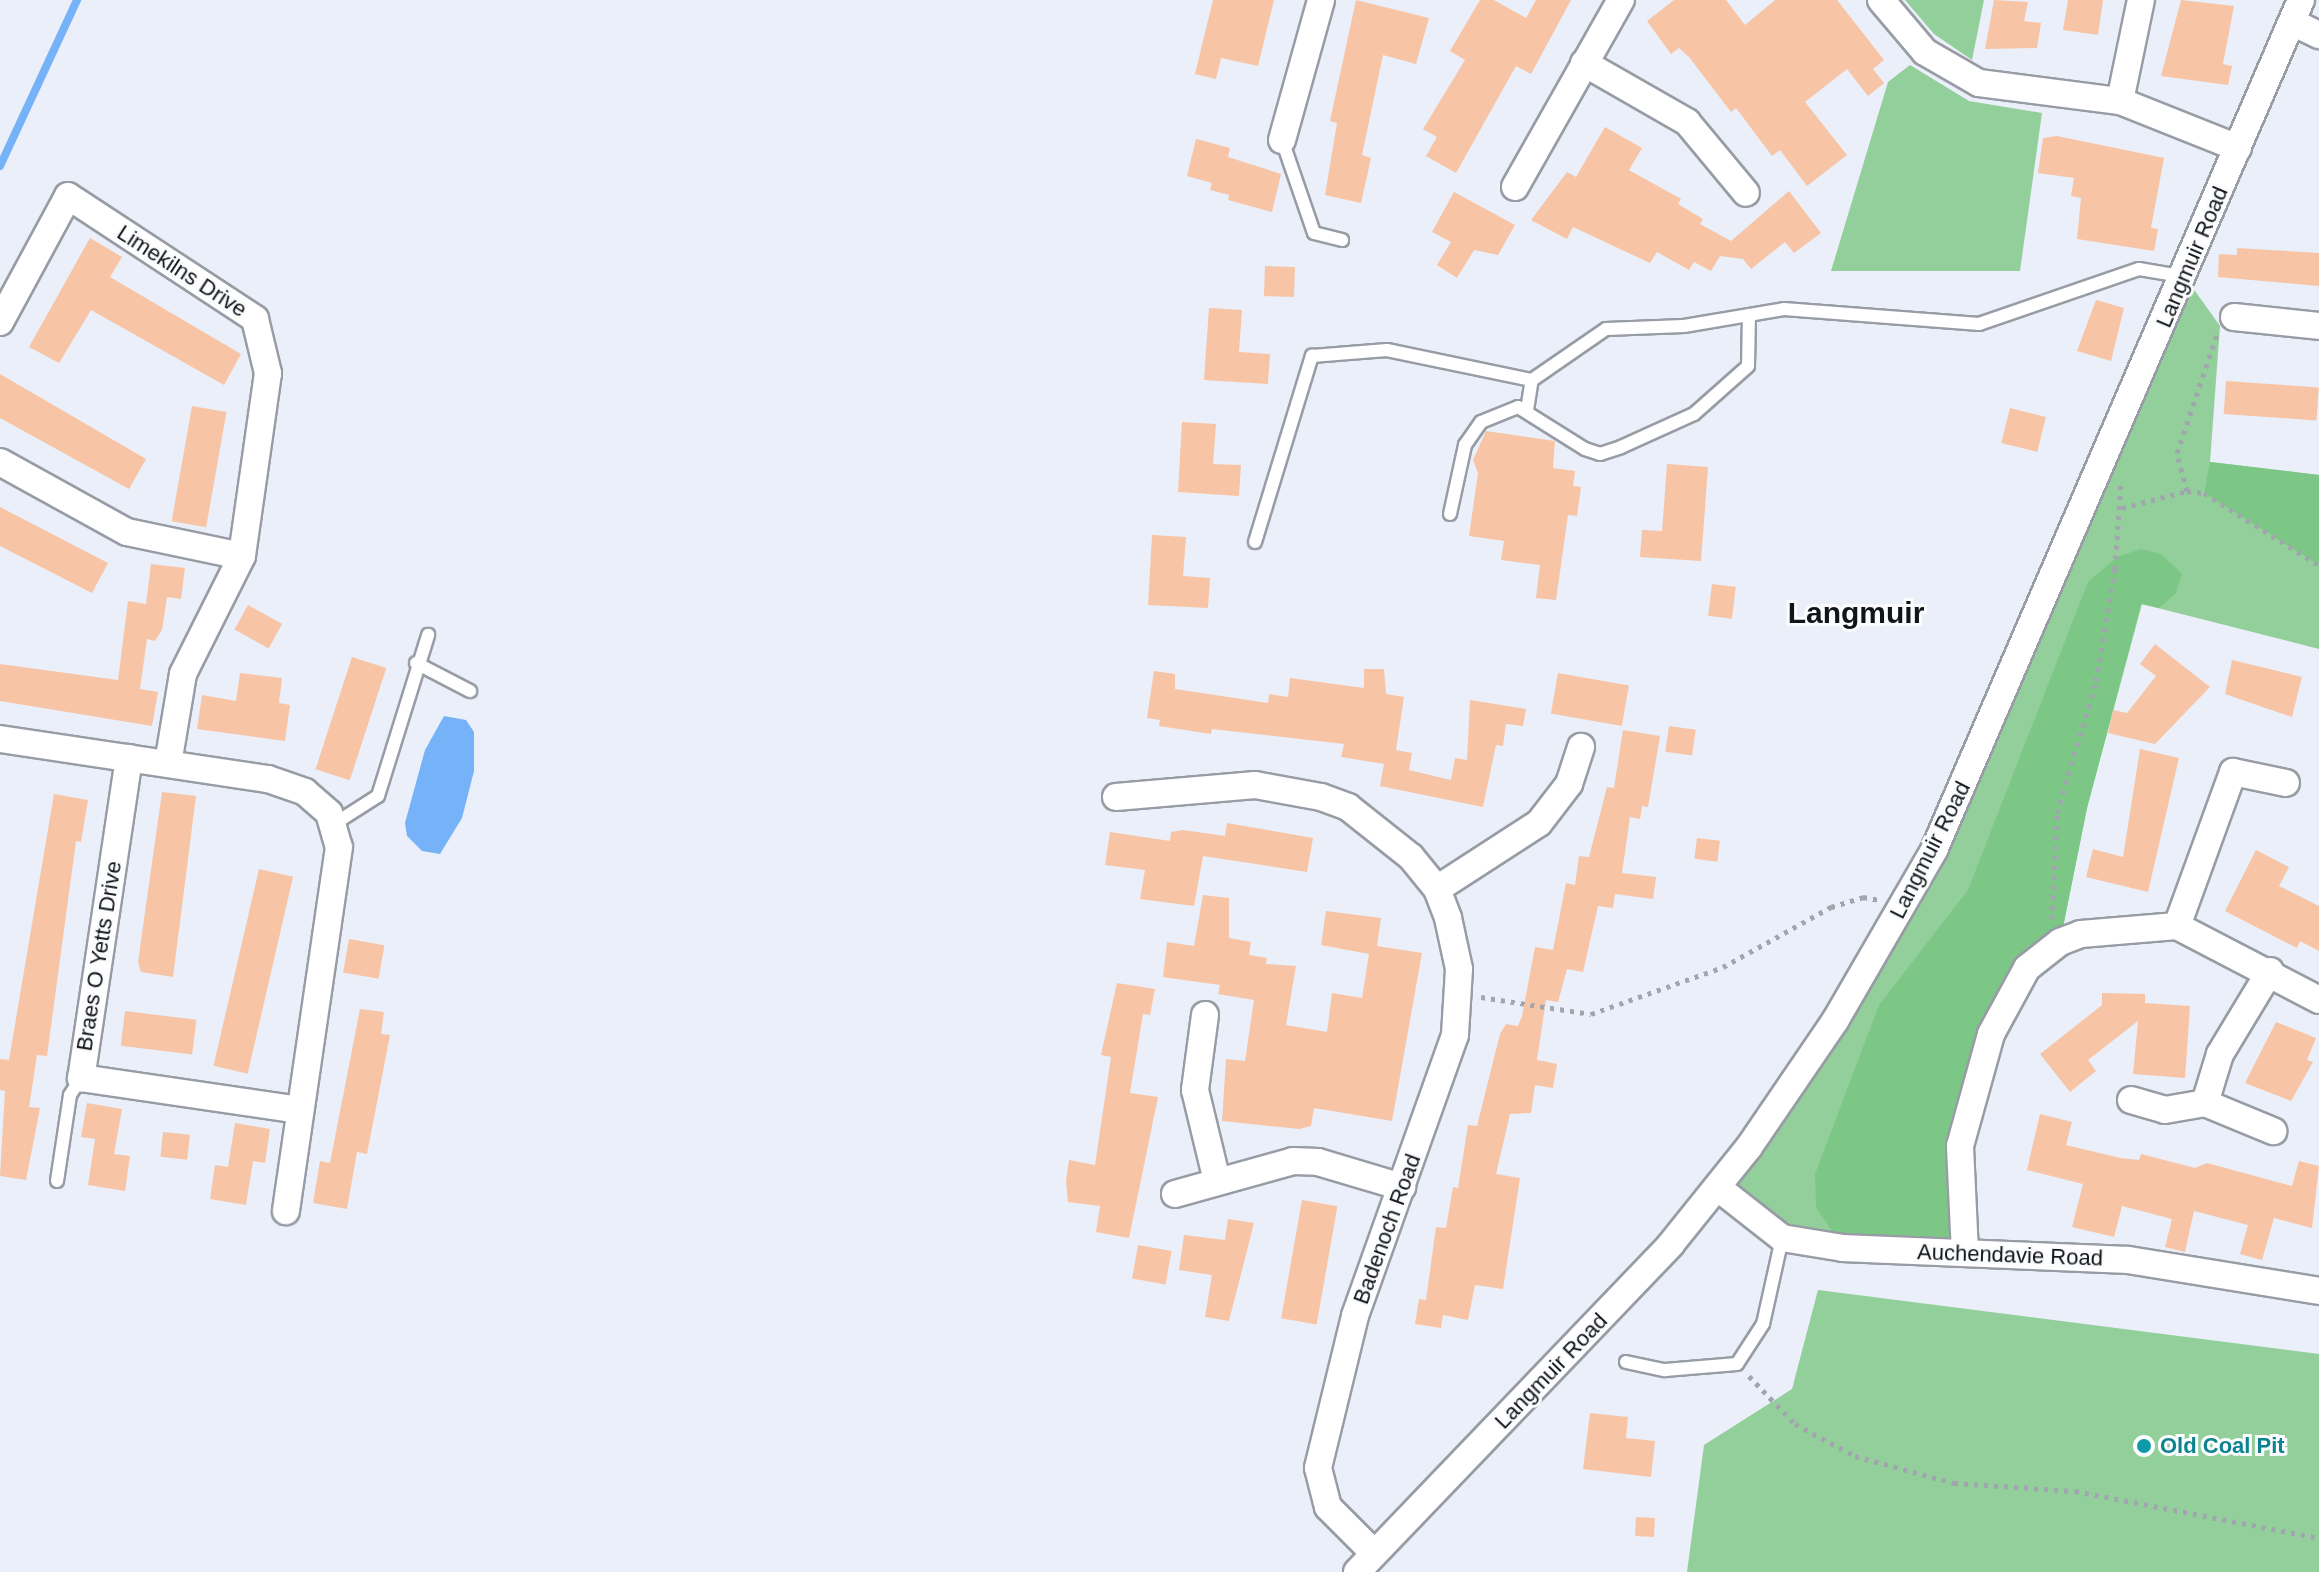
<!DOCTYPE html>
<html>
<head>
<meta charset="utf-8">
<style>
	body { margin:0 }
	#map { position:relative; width:2319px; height:1572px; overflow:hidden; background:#eaeff9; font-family:Helvetica,sans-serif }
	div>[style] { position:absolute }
	.green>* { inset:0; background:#93cf9a }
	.forest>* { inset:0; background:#7cc785 }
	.water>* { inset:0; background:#75b2f7 }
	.stream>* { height:8px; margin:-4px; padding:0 4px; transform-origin:4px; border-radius:4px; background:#75b2f7 }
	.building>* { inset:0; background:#f7c5a5; transform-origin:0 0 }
	.path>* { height:5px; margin-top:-2.5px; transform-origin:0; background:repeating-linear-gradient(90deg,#a1a5ad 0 4px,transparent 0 10px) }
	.roads { filter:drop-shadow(2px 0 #979ca5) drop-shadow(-2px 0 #979ca5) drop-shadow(0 2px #979ca5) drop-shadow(0 -2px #979ca5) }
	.service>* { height:12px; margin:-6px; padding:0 6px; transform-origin:6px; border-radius:6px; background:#fff }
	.minor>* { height:26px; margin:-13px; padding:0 13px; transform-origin:13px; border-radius:13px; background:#fff }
	.dots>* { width:22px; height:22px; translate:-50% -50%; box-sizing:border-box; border:4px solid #fbfcfe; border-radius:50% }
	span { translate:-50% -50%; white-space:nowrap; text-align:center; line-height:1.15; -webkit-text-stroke:6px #fbfcfe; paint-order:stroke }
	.street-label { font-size:22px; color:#121417 }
	.culture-label { font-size:22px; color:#0d838f; font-weight:700 }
	.left { translate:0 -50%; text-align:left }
	.district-label { font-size:30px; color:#121417; font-weight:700 }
</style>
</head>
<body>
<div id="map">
	<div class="green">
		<i style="clip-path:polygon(1905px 0,1984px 0,1972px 60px,1934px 34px)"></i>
		<i style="clip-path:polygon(1910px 65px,1969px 101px,2042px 113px,2020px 271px,1831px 271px,1888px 82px)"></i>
		<i style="clip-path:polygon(2185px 277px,2220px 326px,2210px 462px,2319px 475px,2319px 649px,2142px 604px,2087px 808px,2060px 942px,2027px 968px,1960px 1146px,1965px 1253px,1782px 1238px,1729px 1198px,1749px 1147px,1901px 910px)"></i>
		<i style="clip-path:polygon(1818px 1290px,2319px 1354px,2319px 1572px,1687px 1572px,1704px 1445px,1792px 1389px)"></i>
	</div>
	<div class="forest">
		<i style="clip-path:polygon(2210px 462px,2319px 475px,2319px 565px,2204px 493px)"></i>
		<i style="clip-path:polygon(2141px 549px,2161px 554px,2182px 574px,2176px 593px,2159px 608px,2141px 604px,2087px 808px,2060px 942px,2027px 968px,1960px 1146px,1965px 1253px,1843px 1248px,1816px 1207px,1815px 1174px,1879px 1005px,1968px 890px,2088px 582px,2117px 557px)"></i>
	</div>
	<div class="water">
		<i style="clip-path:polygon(444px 716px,466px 720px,474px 732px,474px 771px,462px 818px,440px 854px,422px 851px,407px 836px,405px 823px,425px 750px)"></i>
	</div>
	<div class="stream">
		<i style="left:0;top:166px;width:183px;rotate:-65.1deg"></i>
	</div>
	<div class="building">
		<i style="clip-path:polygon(1213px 0,1274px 0,1258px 66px,1221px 58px,1216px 79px,1195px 74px)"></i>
		<i style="clip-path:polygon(1356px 0,1429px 18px,1416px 64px,1383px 55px,1362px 155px,1371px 158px,1361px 203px,1325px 195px,1337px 123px,1330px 121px)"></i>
		<i style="clip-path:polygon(1480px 0,1494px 0,1526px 18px,1536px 0,1571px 0,1531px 74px,1516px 66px,1456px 173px,1426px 156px,1437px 137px,1423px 129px,1465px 60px,1450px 51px)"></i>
		<i style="clip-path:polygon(1674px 0,1726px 0,1745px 25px,1775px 0,1837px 0,1884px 60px,1873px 69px,1884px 83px,1868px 96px,1847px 69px,1805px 102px,1847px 155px,1807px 186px,1780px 150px,1772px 156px,1736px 108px,1731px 112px,1689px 57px,1679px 48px,1671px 54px,1647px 21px)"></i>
		<i style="clip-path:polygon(1994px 0,2028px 2px,2024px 21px,2041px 23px,2037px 48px,1985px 49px)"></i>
		<i style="clip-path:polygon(2068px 0,2103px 0,2098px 35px,2063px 30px)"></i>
		<i style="clip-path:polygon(2181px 0,2234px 6px,2223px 64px,2232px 66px,2228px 85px,2161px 76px)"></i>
		<i style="clip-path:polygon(1605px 127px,1642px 148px,1629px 170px,1681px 199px,1678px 204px,1703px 219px,1700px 224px,1731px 241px,1789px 191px,1821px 233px,1794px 253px,1785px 242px,1751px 269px,1743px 259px,1720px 256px,1711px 271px,1694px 262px,1689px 270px,1657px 252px,1650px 263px,1573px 227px,1567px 239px,1531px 220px,1567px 172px,1576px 177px)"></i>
		<i style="clip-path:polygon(2057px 136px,2164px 158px,2151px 228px,2158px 229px,2154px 251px,2077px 239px,2081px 198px,2071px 196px,2074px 178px,2038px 173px,2043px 138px)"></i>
		<i style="clip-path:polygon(1196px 139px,1230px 148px,1228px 157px,1281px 174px,1272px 212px,1228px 200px,1229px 195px,1210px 190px,1212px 183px,1187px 176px)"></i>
		<i style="clip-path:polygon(1454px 192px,1515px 225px,1498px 255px,1474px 250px,1457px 278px,1437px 265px,1451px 242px,1432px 232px)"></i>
		<i style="clip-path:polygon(90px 238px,122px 257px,110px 277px,241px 354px,224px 385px,91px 310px,59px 363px,29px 347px)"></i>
		<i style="clip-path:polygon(2237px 248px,2319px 253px,2319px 286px,2218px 277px,2219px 254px,2237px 255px)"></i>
		<i style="left:1265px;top:266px;width:30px;height:30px;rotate:2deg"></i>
		<i style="clip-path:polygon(2096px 300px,2124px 308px,2111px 361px,2077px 351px)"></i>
		<i style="clip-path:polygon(1209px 308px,1242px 310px,1239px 352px,1270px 354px,1268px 384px,1204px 380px)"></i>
		<i style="clip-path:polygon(0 374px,146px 459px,129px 489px,0 418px)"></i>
		<i style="left:2226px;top:381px;width:93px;height:33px;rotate:4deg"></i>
		<i style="left:192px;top:406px;width:35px;height:117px;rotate:10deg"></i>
		<i style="left:2010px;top:408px;width:37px;height:36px;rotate:14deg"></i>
		<i style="clip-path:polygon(1182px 422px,1216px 424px,1213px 464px,1241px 465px,1239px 496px,1178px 492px)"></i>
		<i style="clip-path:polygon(1486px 431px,1555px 441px,1553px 468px,1575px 471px,1573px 486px,1581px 487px,1577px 516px,1568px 515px,1556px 600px,1536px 598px,1540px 565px,1501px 560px,1504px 541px,1469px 536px,1478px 473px,1473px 460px)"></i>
		<i style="clip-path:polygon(1667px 464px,1708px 467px,1701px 561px,1640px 557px,1642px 530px,1662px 531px)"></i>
		<i style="clip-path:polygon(0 507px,108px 563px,92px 593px,0 546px)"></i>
		<i style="clip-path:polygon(1152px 535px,1186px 537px,1183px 576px,1210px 578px,1208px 608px,1148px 605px)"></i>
		<i style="clip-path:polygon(151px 564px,185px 568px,181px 599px,167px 597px,162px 630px,155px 641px,147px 639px,140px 689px,158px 692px,152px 726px,0 701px,0 664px,118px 680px,128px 601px,146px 604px)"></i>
		<i style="left:1712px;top:584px;width:24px;height:32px;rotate:7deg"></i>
		<i style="left:248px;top:605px;width:39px;height:28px;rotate:29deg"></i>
		<i style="clip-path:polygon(2155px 644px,2210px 687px,2155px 744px,2108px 733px,2113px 710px,2127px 713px,2156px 676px,2140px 664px)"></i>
		<i style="left:352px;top:657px;width:36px;height:118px;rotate:18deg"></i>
		<i style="clip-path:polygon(2232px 660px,2302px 677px,2292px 717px,2225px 694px)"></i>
		<i style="clip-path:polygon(1364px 669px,1384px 669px,1386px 694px,1404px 697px,1396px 750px,1412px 753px,1409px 770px,1451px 780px,1455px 758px,1467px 760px,1470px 700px,1526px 709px,1523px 726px,1506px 724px,1503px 746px,1496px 745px,1483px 807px,1380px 786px,1384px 764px,1341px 757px,1344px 744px,1212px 729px,1211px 734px,1159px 726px,1160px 720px,1147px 718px,1154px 671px,1175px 674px,1175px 689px,1268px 703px,1269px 694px,1288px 697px,1290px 678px,1364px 688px)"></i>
		<i style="clip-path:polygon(240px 673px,282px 678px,279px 703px,290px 705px,285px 741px,197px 729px,202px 695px,236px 701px)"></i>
		<i style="left:1558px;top:673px;width:72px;height:41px;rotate:10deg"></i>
		<i style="left:1669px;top:726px;width:27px;height:26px;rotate:8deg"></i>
		<i style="clip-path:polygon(1623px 730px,1660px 736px,1648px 807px,1642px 806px,1640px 819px,1630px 817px,1622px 873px,1656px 877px,1653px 899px,1615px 894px,1613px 908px,1598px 906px,1583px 972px,1567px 969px,1558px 1002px,1546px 1000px,1537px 1060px,1557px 1064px,1553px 1088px,1535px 1085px,1531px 1113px,1510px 1114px,1496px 1174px,1520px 1178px,1503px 1289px,1475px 1285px,1468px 1320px,1443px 1315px,1441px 1328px,1415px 1324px,1419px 1299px,1426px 1300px,1436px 1227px,1446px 1228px,1453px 1187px,1458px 1188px,1468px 1125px,1477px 1126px,1500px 1034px,1506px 1024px,1518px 1026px,1522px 1016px,1535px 947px,1553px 950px,1566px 883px,1575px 885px,1579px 856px,1589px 857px,1607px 787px,1614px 788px)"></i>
		<i style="clip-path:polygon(2140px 749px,2179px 758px,2148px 892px,2086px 877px,2093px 849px,2123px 857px)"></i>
		<i style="clip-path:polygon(162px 792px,196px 796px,173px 977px,141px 972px,138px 962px)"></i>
		<i style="clip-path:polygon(54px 794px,88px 800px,81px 842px,76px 841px,47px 1056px,37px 1055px,29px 1107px,40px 1108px,26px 1180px,0 1176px,5px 1091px,0 1090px,0 1059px,9px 1060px)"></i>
		<i style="clip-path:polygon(1227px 823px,1313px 838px,1307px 872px,1203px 856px,1194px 906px,1140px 899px,1145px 870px,1105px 865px,1110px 832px,1170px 841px,1171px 832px,1183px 830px,1225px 836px)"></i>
		<i style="left:1697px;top:838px;width:23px;height:21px;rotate:7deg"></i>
		<i style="clip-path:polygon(2256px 850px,2289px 867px,2279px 886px,2319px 906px,2319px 951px,2300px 941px,2297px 948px,2225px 911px)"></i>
		<i style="left:259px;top:869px;width:35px;height:202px;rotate:13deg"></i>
		<i style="clip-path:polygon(1203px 895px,1229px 898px,1229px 938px,1251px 942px,1249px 955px,1267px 958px,1266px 964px,1296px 966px,1286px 1025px,1327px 1032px,1332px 993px,1362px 998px,1369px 954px,1321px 945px,1326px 911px,1381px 918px,1377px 946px,1422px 953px,1392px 1121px,1314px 1108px,1311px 1126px,1299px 1129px,1222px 1121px,1226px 1059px,1245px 1061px,1254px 1000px,1218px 994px,1220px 985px,1163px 977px,1167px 942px,1194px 946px)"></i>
		<i style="left:349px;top:939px;width:36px;height:34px;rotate:10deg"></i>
		<i style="clip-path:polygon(1117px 983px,1155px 989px,1150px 1015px,1143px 1014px,1130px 1093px,1158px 1097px,1129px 1238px,1096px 1232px,1100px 1206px,1068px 1202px,1066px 1181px,1069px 1160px,1095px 1165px,1111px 1057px,1101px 1055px)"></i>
		<i style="clip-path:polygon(2102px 993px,2145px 994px,2145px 1003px,2190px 1006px,2185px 1078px,2133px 1074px,2138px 1021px,2088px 1060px,2096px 1071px,2070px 1092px,2040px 1054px,2102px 1005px)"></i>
		<i style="clip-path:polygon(360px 1009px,384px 1012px,381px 1034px,390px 1035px,367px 1154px,357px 1152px,347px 1209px,313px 1203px,320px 1161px,330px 1163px)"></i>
		<i style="left:125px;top:1011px;width:72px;height:35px;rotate:7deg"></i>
		<i style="clip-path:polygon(2276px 1022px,2316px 1038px,2307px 1060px,2313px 1062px,2291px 1101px,2245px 1083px)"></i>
		<i style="clip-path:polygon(87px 1103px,122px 1109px,114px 1154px,130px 1156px,125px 1191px,88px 1185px,95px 1139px,81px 1137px)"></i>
		<i style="clip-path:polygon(2040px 1114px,2072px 1122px,2066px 1145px,2120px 1158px,2139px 1160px,2141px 1154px,2195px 1168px,2207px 1163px,2292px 1186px,2299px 1161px,2319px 1166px,2312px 1228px,2274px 1218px,2262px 1260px,2240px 1254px,2248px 1225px,2194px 1211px,2185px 1252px,2165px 1247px,2172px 1219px,2122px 1206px,2114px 1237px,2072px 1227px,2083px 1184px,2027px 1170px)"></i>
		<i style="clip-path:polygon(235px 1123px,270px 1129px,265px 1163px,253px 1161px,246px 1205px,210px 1199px,215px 1165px,228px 1167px)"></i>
		<i style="left:163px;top:1132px;width:27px;height:25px;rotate:6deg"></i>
		<i style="left:1302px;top:1200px;width:36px;height:120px;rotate:10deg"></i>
		<i style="clip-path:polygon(1228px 1219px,1254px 1223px,1229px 1321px,1205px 1317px,1212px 1275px,1179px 1270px,1184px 1235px,1225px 1240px)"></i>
		<i style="left:1138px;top:1245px;width:34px;height:34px;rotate:10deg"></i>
		<i style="clip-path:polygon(1590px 1413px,1628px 1417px,1626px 1438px,1655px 1441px,1651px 1477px,1583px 1469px)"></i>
		<i style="left:1636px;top:1517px;width:19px;height:19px;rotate:3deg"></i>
	</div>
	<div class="path">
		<i style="left:2187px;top:491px;width:39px;rotate:-105deg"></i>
		<i style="left:2177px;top:453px;width:129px;rotate:-71.4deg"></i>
		<i style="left:2122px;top:508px;width:67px;rotate:-14.7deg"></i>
		<i style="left:2187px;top:491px;width:17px;rotate:7deg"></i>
		<i style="left:2204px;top:493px;width:136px;rotate:32.1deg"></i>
		<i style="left:2052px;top:919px;width:106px;rotate:-87.3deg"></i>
		<i style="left:2057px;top:813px;width:138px;rotate:-73.5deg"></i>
		<i style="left:2096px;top:681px;width:114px;rotate:-80.4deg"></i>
		<i style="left:2115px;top:569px;width:88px;rotate:-86.1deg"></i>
		<i style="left:1481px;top:997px;width:111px;rotate:8.8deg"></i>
		<i style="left:1591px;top:1014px;width:140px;rotate:-19.6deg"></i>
		<i style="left:1723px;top:967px;width:124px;rotate:-29.1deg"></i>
		<i style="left:1831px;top:907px;width:34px;rotate:-17deg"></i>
		<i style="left:1863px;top:897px;width:17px;rotate:10deg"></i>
		<i style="left:1749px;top:1376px;width:66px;rotate:46.2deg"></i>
		<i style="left:1795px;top:1424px;width:68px;rotate:28.1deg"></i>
		<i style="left:1855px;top:1456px;width:103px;rotate:15.3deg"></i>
		<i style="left:1954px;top:1483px;width:121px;rotate:3.8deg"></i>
		<i style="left:2075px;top:1491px;width:248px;rotate:10.9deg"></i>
	</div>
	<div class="roads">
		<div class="service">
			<i style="left:1282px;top:140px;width:98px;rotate:71deg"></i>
			<i style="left:1314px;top:233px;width:29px;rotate:14deg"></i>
			<i style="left:1527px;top:410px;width:30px;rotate:-81deg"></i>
			<i style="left:1532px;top:380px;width:90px;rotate:-34.6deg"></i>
			<i style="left:1606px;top:329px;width:78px;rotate:-2.2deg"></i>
			<i style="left:1684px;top:326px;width:101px;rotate:-9.6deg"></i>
			<i style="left:1784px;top:309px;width:196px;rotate:4.4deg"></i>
			<i style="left:1979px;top:324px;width:169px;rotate:-19deg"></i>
			<i style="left:2139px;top:269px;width:43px;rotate:9.5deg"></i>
			<i style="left:1450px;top:514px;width:71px;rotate:-77.7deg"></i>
			<i style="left:1465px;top:445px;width:28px;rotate:-55deg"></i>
			<i style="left:1481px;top:422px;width:40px;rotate:-22deg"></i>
			<i style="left:1518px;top:407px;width:79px;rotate:32.1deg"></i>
			<i style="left:1585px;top:449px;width:16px;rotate:18deg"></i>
			<i style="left:1600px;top:454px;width:22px;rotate:-18deg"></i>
			<i style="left:1621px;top:447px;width:80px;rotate:-24.3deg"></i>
			<i style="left:1694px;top:414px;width:72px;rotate:-41.6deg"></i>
			<i style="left:1748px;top:366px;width:51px;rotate:-88.9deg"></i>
			<i style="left:1255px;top:542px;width:195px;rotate:-73deg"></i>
			<i style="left:1312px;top:356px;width:75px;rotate:-4.6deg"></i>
			<i style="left:1387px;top:350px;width:148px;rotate:11.7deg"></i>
			<i style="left:416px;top:663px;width:61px;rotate:27.4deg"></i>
			<i style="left:334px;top:824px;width:52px;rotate:-32.5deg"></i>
			<i style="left:378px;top:796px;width:169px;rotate:-72.7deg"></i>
			<i style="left:57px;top:1181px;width:87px;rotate:-81.4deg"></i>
			<i style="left:70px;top:1095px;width:20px;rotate:-57deg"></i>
			<i style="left:1626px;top:1362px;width:40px;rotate:12deg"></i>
			<i style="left:1665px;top:1370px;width:72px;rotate:-4.8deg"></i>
			<i style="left:1737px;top:1364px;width:48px;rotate:-57deg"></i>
			<i style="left:1763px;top:1324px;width:88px;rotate:-77.5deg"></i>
		</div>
		<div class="minor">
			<i style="left:1881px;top:0;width:68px;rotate:49.8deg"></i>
			<i style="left:1925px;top:52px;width:62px;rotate:29.9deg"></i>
			<i style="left:1979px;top:83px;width:142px;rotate:7.3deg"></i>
			<i style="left:2120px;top:101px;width:127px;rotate:21.7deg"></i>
			<i style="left:2292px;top:22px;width:30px;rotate:26deg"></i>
			<i style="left:1584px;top:63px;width:119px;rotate:29.8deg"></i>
			<i style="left:1687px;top:122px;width:92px;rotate:50.3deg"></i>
			<i style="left:2120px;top:101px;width:103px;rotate:-78.3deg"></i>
			<i style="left:1282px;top:140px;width:145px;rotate:-74.4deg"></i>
			<i style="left:1515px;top:187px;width:215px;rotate:-60.5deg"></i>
			<i style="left:2234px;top:317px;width:85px;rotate:6deg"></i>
			<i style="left:0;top:322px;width:143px;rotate:-61.6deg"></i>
			<i style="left:68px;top:196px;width:224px;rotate:33.3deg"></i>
			<i style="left:255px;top:319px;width:56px;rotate:76.5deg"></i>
			<i style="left:268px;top:373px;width:185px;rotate:98.1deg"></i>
			<i style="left:242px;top:556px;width:132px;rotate:116.6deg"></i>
			<i style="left:183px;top:674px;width:91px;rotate:99.5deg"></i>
			<i style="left:0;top:462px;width:145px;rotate:28.9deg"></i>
			<i style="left:127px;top:532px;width:117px;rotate:11.8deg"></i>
			<i style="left:0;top:739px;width:271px;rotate:8.5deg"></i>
			<i style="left:268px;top:779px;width:39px;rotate:19deg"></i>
			<i style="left:305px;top:792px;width:32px;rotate:41deg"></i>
			<i style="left:329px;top:813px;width:35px;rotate:74deg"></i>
			<i style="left:339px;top:847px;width:368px;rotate:98.3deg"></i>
			<i style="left:129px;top:758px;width:324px;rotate:98.5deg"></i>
			<i style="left:81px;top:1078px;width:221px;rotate:8.3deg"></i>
			<i style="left:1116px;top:797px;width:140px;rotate:-4.9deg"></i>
			<i style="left:1255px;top:785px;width:67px;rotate:10.3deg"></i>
			<i style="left:1321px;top:797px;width:29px;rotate:20deg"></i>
			<i style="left:1348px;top:807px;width:80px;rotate:38.4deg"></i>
			<i style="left:1411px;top:857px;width:41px;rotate:50.9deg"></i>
			<i style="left:1437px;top:889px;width:31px;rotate:69deg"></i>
			<i style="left:1448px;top:918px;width:52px;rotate:77.8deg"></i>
			<i style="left:1459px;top:969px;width:66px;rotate:93.5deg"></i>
			<i style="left:1455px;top:1035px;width:298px;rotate:109.6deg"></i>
			<i style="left:1355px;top:1316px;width:156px;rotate:103.7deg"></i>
			<i style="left:1318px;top:1468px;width:40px;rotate:75.6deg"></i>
			<i style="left:1328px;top:1507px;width:65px;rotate:45deg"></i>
			<i style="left:1437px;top:889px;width:121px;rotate:-32.9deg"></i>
			<i style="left:1539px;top:823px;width:49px;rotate:-52.4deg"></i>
			<i style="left:1569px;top:784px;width:39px;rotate:-72deg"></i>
			<i style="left:2177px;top:926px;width:164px;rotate:-70deg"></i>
			<i style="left:2233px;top:772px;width:54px;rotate:11.7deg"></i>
			<i style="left:1205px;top:1015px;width:76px;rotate:97.6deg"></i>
			<i style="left:1195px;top:1090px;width:94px;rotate:76.4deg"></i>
			<i style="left:2131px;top:1100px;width:35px;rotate:16deg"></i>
			<i style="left:2165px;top:1110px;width:41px;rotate:-9.9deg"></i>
			<i style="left:2205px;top:1103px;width:74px;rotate:22.4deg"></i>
			<i style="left:2205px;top:1103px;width:51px;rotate:-73deg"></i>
			<i style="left:2220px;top:1054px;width:97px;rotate:-58.9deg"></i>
			<i style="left:1717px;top:1187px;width:83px;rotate:38.1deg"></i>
			<i style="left:1782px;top:1238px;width:62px;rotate:9.3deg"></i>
			<i style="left:1843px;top:1248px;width:285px;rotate:2.4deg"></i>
			<i style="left:2128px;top:1260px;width:193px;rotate:9.2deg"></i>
			<i style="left:1175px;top:1194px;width:123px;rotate:-15.6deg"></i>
			<i style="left:1293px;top:1161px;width:25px;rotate:2deg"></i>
			<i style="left:1318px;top:1162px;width:88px;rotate:16.6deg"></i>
			<i style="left:1965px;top:1253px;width:107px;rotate:-92.7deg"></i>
			<i style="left:1960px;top:1146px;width:116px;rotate:-74.5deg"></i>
			<i style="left:1991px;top:1034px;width:75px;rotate:-61.4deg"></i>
			<i style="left:2027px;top:968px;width:42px;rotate:-38.2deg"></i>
			<i style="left:2060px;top:942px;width:22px;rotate:-21deg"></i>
			<i style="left:2081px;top:934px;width:96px;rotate:-4.8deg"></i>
			<i style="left:2177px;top:926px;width:160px;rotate:27.5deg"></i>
			<i style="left:1357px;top:1572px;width:454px;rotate:-46.2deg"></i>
			<i style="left:1671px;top:1244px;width:124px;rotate:-51.2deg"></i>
			<i style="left:1749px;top:1147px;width:153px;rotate:-55.7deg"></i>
			<i style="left:1835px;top:1021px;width:198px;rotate:-59.9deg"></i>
			<i style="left:1934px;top:850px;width:926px;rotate:-66.65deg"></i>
		</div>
	</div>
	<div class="dots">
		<i style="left:2144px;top:1446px;background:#0f9aa8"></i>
	</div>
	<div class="street-label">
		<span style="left:2192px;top:257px;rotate:-67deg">Langmuir Road</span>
		<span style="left:182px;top:271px;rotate:33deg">Limekilns Drive</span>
		<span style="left:1930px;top:850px;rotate:-63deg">Langmuir Road</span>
		<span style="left:99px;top:956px;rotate:-81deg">Braes O Yetts Drive</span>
		<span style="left:1387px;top:1229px;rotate:-70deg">Badenoch Road</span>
		<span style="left:2010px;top:1255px;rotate:2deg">Auchendavie Road</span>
		<span style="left:1551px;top:1371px;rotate:-46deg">Langmuir Road</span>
	</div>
	<div class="culture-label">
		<span class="left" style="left:2160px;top:1446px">Old Coal Pit</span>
	</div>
	<div class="district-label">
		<span style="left:1856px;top:613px">Langmuir</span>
	</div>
</div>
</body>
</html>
